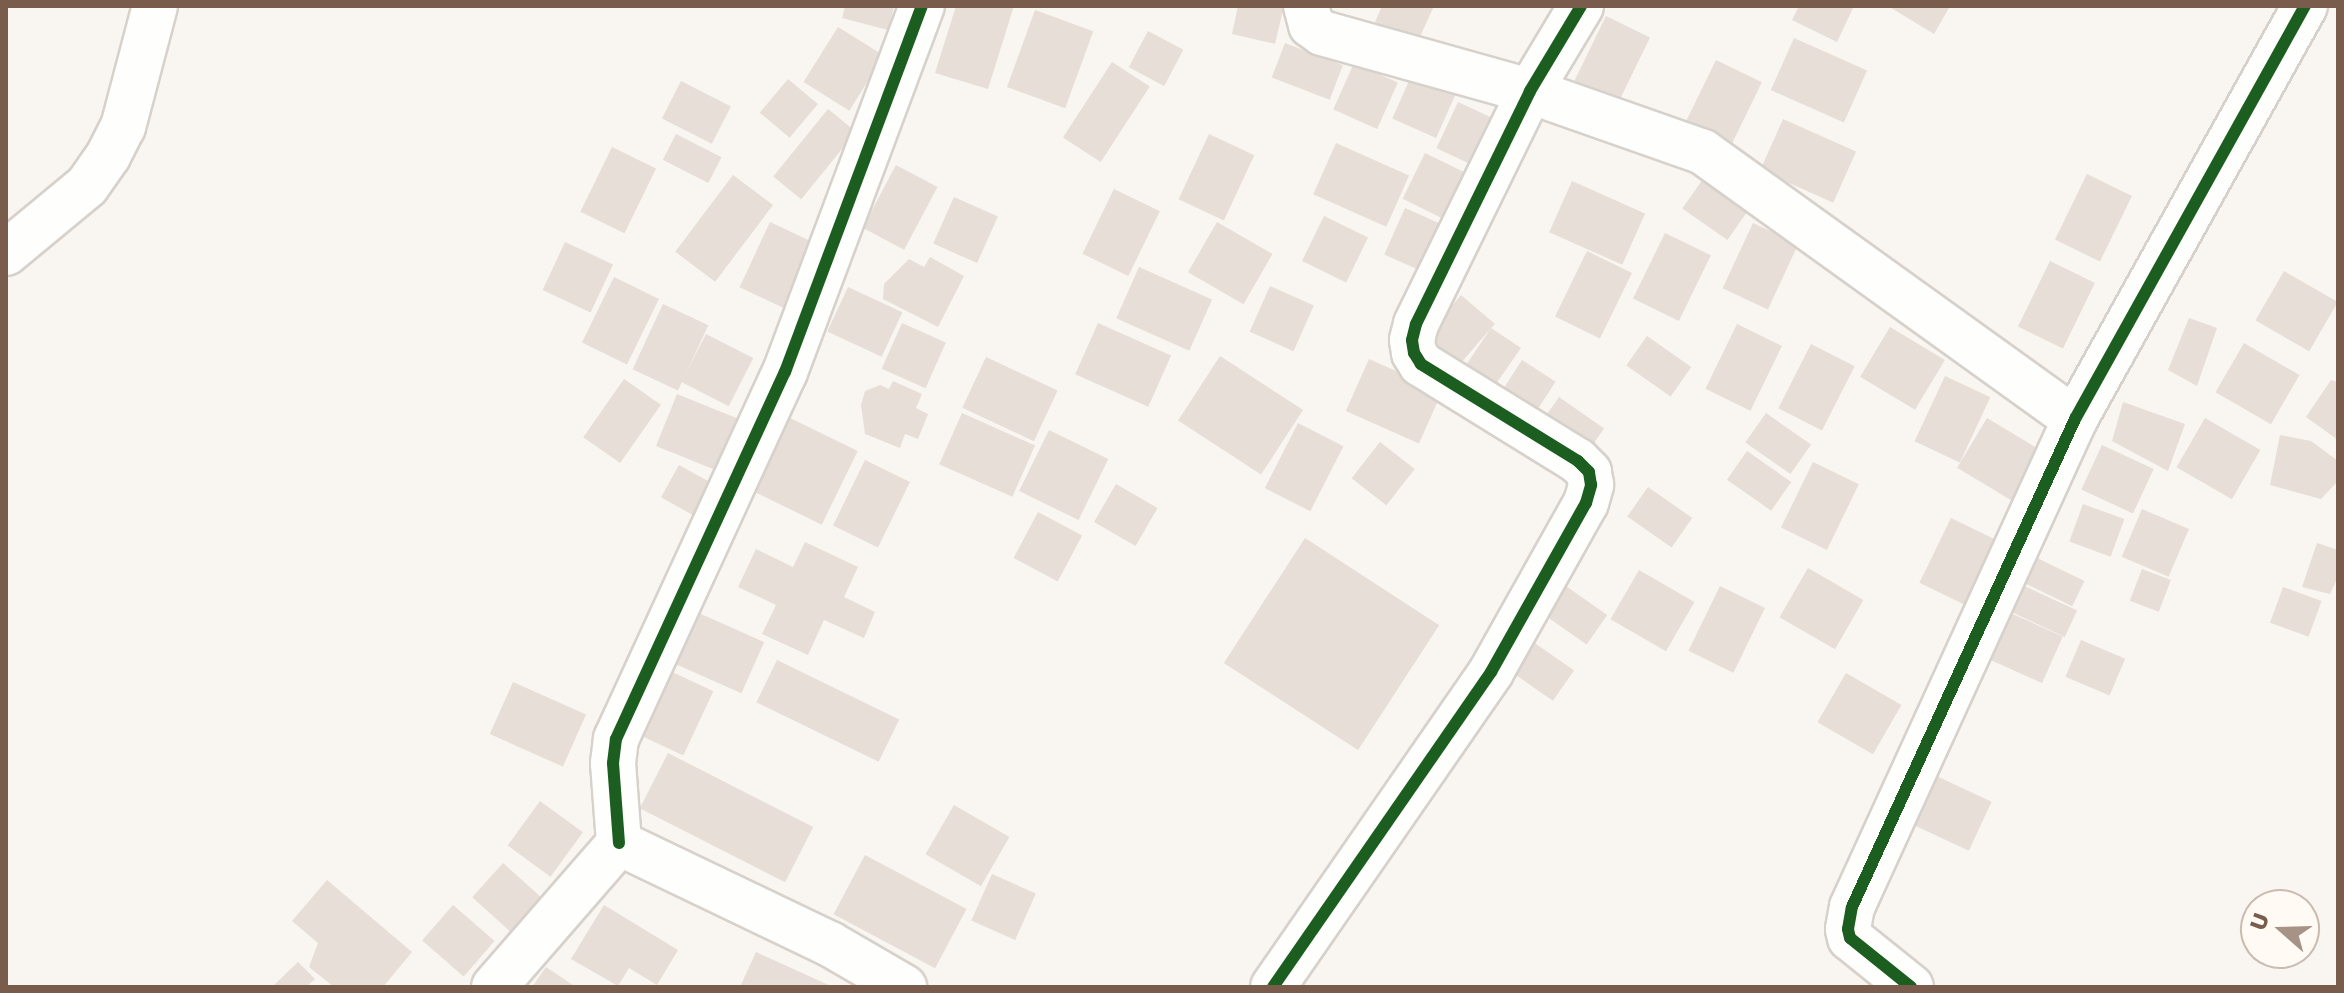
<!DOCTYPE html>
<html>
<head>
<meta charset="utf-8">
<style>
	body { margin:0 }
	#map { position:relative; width:2344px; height:993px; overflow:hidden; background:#f9f5f0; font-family:"Golos Text",sans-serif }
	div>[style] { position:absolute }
	.building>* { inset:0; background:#e6ded7; transform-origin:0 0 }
	.roads { filter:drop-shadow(2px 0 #d7d1cb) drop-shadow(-2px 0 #d7d1cb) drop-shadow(0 2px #d7d1cb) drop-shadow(0 -2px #d7d1cb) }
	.minor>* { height:44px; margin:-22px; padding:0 22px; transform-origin:22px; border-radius:22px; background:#fefefd }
	.cycleway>* { height:12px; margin:-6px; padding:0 6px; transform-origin:6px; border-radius:6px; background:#1b5e20 }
	span { translate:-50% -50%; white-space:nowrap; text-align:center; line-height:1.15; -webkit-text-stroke:7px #fffaf3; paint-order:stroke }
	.frame { position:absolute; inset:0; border:8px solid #7a5c4d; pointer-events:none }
	.north { position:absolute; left:2240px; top:889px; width:80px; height:80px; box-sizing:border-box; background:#fffaf3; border:2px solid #cabbb1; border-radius:50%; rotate:290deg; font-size:22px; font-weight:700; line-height:32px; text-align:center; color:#7a5c4d }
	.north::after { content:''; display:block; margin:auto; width:28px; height:36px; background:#a69286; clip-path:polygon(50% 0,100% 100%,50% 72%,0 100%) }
</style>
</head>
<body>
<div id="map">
	<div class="building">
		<i style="clip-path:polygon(845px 6px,894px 6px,888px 30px,842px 18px)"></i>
		<i style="clip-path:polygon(956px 6px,1014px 6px,988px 89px,935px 73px)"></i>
		<i style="clip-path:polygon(1238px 6px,1284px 6px,1275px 44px,1232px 34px)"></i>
		<i style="clip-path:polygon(1382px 6px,1434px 6px,1418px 41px,1375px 22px)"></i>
		<i style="clip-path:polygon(1799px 6px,1854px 6px,1837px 42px,1792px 20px)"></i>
		<i style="clip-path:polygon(1888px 6px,1950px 6px,1934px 34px)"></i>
		<i style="left:1035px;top:10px;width:62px;height:82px;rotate:20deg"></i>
		<i style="left:1606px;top:16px;width:49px;height:72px;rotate:26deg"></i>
		<i style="left:838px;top:27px;width:54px;height:65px;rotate:32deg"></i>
		<i style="left:1148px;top:31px;width:40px;height:41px;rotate:28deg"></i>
		<i style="left:1794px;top:38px;width:80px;height:57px;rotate:24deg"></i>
		<i style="left:1285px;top:43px;width:62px;height:37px;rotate:21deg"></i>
		<i style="left:1716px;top:60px;width:51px;height:73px;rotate:26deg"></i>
		<i style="left:1112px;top:62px;width:45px;height:90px;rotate:33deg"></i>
		<i style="left:1354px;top:63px;width:48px;height:51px;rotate:24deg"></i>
		<i style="left:1413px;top:72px;width:48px;height:51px;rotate:24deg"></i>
		<i style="left:788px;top:79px;width:39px;height:44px;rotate:40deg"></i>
		<i style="left:681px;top:81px;width:56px;height:42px;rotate:27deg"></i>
		<i style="left:1458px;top:102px;width:47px;height:51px;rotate:25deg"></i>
		<i style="left:828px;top:109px;width:36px;height:87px;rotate:39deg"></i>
		<i style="left:1783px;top:119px;width:80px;height:56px;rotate:24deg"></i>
		<i style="left:676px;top:134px;width:51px;height:29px;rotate:27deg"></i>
		<i style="left:1209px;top:134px;width:50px;height:72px;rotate:25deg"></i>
		<i style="left:1336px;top:143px;width:80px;height:56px;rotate:24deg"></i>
		<i style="left:612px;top:147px;width:49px;height:72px;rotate:26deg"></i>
		<i style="left:1425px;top:153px;width:48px;height:51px;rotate:26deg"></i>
		<i style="left:896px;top:165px;width:47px;height:71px;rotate:28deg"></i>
		<i style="left:2087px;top:174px;width:50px;height:73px;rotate:26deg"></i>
		<i style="left:733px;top:175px;width:50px;height:96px;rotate:37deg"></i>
		<i style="left:1703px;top:179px;width:55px;height:36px;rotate:35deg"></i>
		<i style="left:1572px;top:181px;width:80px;height:56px;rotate:24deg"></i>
		<i style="left:1114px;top:189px;width:51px;height:72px;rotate:26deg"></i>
		<i style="left:954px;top:197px;width:48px;height:51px;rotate:24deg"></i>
		<i style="left:1405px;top:208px;width:48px;height:51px;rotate:24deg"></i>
		<i style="left:1324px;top:216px;width:49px;height:50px;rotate:26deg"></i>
		<i style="left:770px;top:222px;width:50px;height:72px;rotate:25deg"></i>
		<i style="left:1217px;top:222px;width:64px;height:58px;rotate:30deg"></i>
		<i style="left:1753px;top:223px;width:50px;height:72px;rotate:25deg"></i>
		<i style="left:1665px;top:233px;width:51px;height:73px;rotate:26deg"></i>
		<i style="left:565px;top:242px;width:53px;height:53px;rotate:25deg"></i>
		<i style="left:1587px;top:251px;width:50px;height:73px;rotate:26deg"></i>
		<i style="clip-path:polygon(930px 257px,964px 276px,938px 327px,883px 299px,884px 284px,909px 259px,924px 267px)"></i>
		<i style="left:2050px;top:261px;width:50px;height:73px;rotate:26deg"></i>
		<i style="left:1139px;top:267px;width:80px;height:56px;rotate:24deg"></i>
		<i style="left:2284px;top:271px;width:62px;height:57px;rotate:30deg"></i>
		<i style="left:614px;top:277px;width:50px;height:73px;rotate:26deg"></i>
		<i style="left:1270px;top:286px;width:48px;height:50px;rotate:24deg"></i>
		<i style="left:848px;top:287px;width:60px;height:49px;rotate:25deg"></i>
		<i style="clip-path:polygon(1461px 295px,1495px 324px,1491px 328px,1521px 348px,1489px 394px,1460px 374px,1491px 328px,1454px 371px,1421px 342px)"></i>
		<i style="left:663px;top:304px;width:50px;height:72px;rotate:25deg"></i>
		<i style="clip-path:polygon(2189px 318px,2217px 328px,2197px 386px,2168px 370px)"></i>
		<i style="left:902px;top:323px;width:48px;height:50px;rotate:24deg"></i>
		<i style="left:1098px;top:323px;width:80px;height:56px;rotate:24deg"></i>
		<i style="left:1737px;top:324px;width:50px;height:72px;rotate:26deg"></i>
		<i style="left:1890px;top:327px;width:64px;height:58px;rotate:31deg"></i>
		<i style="left:706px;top:334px;width:53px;height:54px;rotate:27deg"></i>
		<i style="left:1647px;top:336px;width:54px;height:36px;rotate:35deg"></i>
		<i style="left:2244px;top:343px;width:64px;height:57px;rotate:30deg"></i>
		<i style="left:1811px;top:344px;width:49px;height:72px;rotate:27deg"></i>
		<i style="left:1220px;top:356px;width:99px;height:77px;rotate:33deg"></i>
		<i style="left:986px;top:357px;width:79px;height:56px;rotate:25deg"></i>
		<i style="left:1369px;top:359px;width:80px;height:57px;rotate:24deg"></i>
		<i style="left:1522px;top:360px;width:40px;height:47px;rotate:33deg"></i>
		<i style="left:1945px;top:376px;width:50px;height:72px;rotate:25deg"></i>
		<i style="left:624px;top:379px;width:45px;height:71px;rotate:35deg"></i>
		<i style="clip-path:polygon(2331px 380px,2338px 382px,2338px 440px,2306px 417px)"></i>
		<i style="clip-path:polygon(893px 381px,922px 394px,916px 408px,928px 414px,918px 439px,905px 434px,900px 448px,865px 434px,861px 405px,865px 391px,880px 385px,889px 389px)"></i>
		<i style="left:677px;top:394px;width:68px;height:56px;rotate:22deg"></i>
		<i style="left:1559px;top:397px;width:55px;height:36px;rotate:35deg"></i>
		<i style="clip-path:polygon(2123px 402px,2185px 424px,2168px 471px,2112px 441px)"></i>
		<i style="left:962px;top:413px;width:80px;height:56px;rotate:24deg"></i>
		<i style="left:1766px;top:413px;width:55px;height:36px;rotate:35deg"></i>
		<i style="left:784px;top:415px;width:82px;height:82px;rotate:26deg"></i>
		<i style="left:1987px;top:418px;width:64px;height:58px;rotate:31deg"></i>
		<i style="left:2205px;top:418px;width:64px;height:57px;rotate:30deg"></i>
		<i style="left:1298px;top:423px;width:51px;height:73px;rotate:27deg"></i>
		<i style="left:1049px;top:430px;width:66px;height:68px;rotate:26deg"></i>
		<i style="clip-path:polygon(2280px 435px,2311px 441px,2338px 461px,2338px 481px,2321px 499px,2270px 485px)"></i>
		<i style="left:1380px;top:442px;width:44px;height:46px;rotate:38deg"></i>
		<i style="left:2102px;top:445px;width:57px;height:49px;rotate:25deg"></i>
		<i style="left:1747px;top:451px;width:54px;height:35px;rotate:35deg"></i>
		<i style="left:865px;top:460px;width:50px;height:73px;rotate:26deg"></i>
		<i style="left:1813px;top:462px;width:51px;height:73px;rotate:26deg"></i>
		<i style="left:679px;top:465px;width:45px;height:37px;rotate:29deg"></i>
		<i style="left:1116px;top:484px;width:48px;height:44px;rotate:30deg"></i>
		<i style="left:1648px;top:487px;width:54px;height:36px;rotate:35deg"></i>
		<i style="left:2083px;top:504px;width:44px;height:40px;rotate:20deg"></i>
		<i style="left:2142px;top:509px;width:51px;height:52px;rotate:23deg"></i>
		<i style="left:1038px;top:512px;width:50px;height:52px;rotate:28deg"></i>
		<i style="left:1951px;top:518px;width:51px;height:72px;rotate:26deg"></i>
		<i style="left:1305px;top:538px;width:160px;height:149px;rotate:33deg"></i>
		<i style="clip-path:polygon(805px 542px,858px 567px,844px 597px,875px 612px,864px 638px,824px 620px,808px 655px,762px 634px,776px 605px,738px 587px,756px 549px,793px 567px)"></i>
		<i style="clip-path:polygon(2317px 543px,2338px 550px,2338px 577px,2330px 594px,2302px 587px)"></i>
		<i style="left:2035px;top:557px;width:55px;height:28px;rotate:26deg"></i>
		<i style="left:1808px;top:568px;width:64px;height:57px;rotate:30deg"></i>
		<i style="left:2142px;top:569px;width:31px;height:34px;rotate:21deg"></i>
		<i style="left:1639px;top:570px;width:64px;height:57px;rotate:30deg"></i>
		<i style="left:1563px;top:584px;width:54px;height:36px;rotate:35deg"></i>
		<i style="left:2020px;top:584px;width:63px;height:29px;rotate:25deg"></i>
		<i style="left:1720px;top:586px;width:50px;height:72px;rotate:26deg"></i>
		<i style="left:2283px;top:587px;width:41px;height:38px;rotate:20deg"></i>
		<i style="left:692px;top:610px;width:79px;height:56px;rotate:24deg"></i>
		<i style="left:2008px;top:612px;width:60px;height:51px;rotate:24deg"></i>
		<i style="left:1529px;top:639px;width:55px;height:37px;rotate:35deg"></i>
		<i style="left:2081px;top:640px;width:48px;height:40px;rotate:23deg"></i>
		<i style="left:777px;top:660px;width:136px;height:47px;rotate:26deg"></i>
		<i style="left:668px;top:670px;width:50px;height:71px;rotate:25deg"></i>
		<i style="left:1846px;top:673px;width:64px;height:57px;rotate:30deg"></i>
		<i style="left:513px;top:682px;width:80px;height:57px;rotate:24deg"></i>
		<i style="left:668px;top:753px;width:163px;height:62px;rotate:27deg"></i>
		<i style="left:1930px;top:773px;width:68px;height:54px;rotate:25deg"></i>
		<i style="left:540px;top:801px;width:53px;height:55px;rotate:36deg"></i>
		<i style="left:954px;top:805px;width:64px;height:57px;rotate:30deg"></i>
		<i style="left:865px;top:855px;width:115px;height:67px;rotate:28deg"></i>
		<i style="left:503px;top:863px;width:61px;height:46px;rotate:42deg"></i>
		<i style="left:992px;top:874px;width:48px;height:51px;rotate:24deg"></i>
		<i style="clip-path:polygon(327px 880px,412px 952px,383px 987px,334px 987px,309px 967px,318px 943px,292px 921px)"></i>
		<i style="left:453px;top:905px;width:55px;height:47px;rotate:41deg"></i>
		<i style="clip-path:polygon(604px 905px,678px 950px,657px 985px,629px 968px,618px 986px,571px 959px)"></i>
		<i style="clip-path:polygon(756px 952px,833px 987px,740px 987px)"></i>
		<i style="clip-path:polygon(298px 962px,315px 979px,306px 987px,272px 987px)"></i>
		<i style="clip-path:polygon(546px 967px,576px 987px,532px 987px)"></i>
	</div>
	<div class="roads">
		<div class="minor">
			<i style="left:1306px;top:6px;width:20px;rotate:75deg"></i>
			<i style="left:1311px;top:25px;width:14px;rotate:36deg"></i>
			<i style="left:1322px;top:33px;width:216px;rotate:15.6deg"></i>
			<i style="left:1530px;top:91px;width:183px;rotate:19.4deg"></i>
			<i style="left:1703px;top:152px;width:458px;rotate:35.7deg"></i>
			<i style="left:6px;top:253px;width:105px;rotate:-39.6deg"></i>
			<i style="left:87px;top:186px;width:37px;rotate:-55deg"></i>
			<i style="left:108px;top:156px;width:33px;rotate:-63deg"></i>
			<i style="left:123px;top:127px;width:125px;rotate:-75.2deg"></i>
			<i style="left:619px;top:843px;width:80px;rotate:-94.3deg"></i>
			<i style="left:613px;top:763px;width:24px;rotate:-83deg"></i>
			<i style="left:616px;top:739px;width:404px;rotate:-65.3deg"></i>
			<i style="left:785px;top:372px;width:391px;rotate:-69.5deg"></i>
			<i style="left:494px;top:987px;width:191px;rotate:-49deg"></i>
			<i style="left:619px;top:843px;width:234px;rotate:25.6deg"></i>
			<i style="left:830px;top:944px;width:86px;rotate:30.2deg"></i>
			<i style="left:1273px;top:987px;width:383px;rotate:-55.3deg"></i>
			<i style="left:1491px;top:672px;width:194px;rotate:-60.7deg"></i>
			<i style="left:1586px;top:503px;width:19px;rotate:-74deg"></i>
			<i style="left:1591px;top:485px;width:13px;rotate:-99deg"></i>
			<i style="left:1589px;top:472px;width:16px;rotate:-135deg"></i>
			<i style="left:1578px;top:461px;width:185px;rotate:-148.3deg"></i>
			<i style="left:1421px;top:364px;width:13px;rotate:-122deg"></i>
			<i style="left:1414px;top:353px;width:13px;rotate:-99deg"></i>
			<i style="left:1412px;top:340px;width:16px;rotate:-76deg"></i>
			<i style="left:1416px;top:324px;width:259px;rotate:-63.9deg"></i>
			<i style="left:1530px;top:91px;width:99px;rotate:-59deg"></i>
			<i style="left:1911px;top:987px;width:78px;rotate:-141.2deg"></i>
			<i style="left:1850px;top:938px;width:9px;rotate:-103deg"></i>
			<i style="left:1848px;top:929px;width:22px;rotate:-80deg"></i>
			<i style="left:1852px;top:907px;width:537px;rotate:-65.44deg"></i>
			<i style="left:2075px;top:419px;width:473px;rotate:-60.9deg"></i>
		</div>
	</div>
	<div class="cycleway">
		<i style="left:619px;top:843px;width:80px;rotate:-94.3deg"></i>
		<i style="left:613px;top:763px;width:24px;rotate:-83deg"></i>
		<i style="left:616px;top:739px;width:404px;rotate:-65.3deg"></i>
		<i style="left:785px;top:372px;width:391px;rotate:-69.5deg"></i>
		<i style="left:1273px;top:987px;width:383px;rotate:-55.3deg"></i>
		<i style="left:1491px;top:672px;width:194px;rotate:-60.7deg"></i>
		<i style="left:1586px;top:503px;width:19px;rotate:-74deg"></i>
		<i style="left:1591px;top:485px;width:13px;rotate:-99deg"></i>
		<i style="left:1589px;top:472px;width:16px;rotate:-135deg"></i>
		<i style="left:1578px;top:461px;width:185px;rotate:-148.3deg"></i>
		<i style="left:1421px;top:364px;width:13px;rotate:-122deg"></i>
		<i style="left:1414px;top:353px;width:13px;rotate:-99deg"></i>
		<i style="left:1412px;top:340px;width:16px;rotate:-76deg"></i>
		<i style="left:1416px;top:324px;width:259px;rotate:-63.9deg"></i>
		<i style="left:1530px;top:91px;width:99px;rotate:-59deg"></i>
		<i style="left:1911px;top:987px;width:78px;rotate:-141.2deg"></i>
		<i style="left:1850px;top:938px;width:9px;rotate:-103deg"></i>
		<i style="left:1848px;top:929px;width:22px;rotate:-80deg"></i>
		<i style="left:1852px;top:907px;width:537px;rotate:-65.44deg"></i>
		<i style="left:2075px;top:419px;width:473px;rotate:-60.9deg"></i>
	</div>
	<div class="frame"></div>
	<div class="north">U</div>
</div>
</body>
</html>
